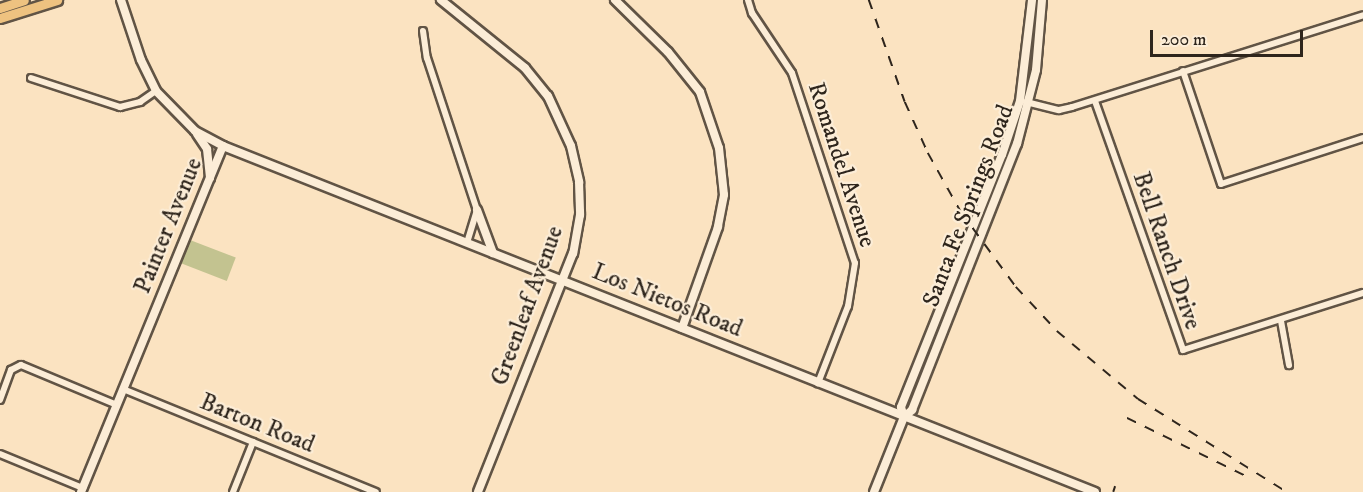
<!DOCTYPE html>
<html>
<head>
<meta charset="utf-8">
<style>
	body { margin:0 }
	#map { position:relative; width:1363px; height:492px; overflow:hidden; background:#fbe3c1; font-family:"IM FELL DW Pica",serif }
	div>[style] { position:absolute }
	.green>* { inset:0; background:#c3c390; transform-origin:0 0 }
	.roads { filter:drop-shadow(2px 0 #615445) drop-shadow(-2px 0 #615445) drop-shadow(0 2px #615445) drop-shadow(0 -2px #615445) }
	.minor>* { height:6px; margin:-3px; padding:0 3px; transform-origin:3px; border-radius:3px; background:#fcedd7 }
	.tertiary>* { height:8px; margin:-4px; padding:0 4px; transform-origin:4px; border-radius:4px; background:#fcedd7 }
	.secondary>* { height:8px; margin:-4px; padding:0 4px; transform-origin:4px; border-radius:4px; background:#fcedd7 }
	.primary>* { height:9px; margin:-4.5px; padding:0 4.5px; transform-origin:4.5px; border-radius:4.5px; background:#eec280 }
	.rail>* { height:1.5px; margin-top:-0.75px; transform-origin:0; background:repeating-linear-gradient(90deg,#2e251c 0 10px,transparent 0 20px) }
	span { translate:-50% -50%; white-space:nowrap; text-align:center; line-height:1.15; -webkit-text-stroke:4.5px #fcedd7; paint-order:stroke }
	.street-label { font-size:24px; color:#2e251c }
	.scale { position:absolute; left:1150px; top:30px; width:153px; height:27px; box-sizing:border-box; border:3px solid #2e251c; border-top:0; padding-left:8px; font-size:18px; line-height:21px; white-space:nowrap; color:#2e251c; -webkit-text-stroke:4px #fcedd7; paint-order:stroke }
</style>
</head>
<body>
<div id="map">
	<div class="green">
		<i style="left:190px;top:240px;width:49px;height:25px;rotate:21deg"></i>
	</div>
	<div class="roads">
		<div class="minor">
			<i style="left:748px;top:0;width:14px;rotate:73deg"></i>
			<i style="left:752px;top:13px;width:72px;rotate:56.3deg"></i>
			<i style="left:792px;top:73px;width:200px;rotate:71.7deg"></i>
			<i style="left:855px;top:263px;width:44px;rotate:99.2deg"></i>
			<i style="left:848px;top:306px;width:83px;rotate:111.3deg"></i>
			<i style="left:423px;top:31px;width:27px;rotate:82deg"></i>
			<i style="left:427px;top:58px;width:160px;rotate:71.8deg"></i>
			<i style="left:477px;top:210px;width:34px;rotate:107deg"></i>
			<i style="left:1183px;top:71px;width:119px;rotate:71.4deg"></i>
			<i style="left:1221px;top:184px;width:149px;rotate:-17.9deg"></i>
			<i style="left:31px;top:78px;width:94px;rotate:18deg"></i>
			<i style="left:120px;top:107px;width:21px;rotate:-14deg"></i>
			<i style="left:140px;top:102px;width:19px;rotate:-35deg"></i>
			<i style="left:1095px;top:101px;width:264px;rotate:70.5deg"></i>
			<i style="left:1183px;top:350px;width:189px;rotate:-17.6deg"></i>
			<i style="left:1026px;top:102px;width:34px;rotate:14deg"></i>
			<i style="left:1059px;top:110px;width:13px;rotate:-13deg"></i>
			<i style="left:1072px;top:107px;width:305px;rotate:-17.5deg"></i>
			<i style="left:1281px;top:321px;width:45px;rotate:79.7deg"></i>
			<i style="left:123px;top:389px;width:273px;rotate:22.2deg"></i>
			<i style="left:0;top:400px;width:32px;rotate:-70deg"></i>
			<i style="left:11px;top:370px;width:11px;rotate:-27deg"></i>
			<i style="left:21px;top:365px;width:104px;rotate:22.6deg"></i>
			<i style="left:0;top:454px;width:90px;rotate:22.3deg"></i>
			<i style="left:233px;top:492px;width:54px;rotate:-68.2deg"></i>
		</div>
		<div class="tertiary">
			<i style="left:615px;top:0;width:74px;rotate:44.5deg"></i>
			<i style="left:668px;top:52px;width:51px;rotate:51.3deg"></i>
			<i style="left:700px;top:92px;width:59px;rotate:71.3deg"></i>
			<i style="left:719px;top:148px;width:47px;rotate:83.9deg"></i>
			<i style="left:724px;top:195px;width:33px;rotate:101deg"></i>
			<i style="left:718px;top:227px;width:107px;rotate:109.6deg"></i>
			<i style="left:81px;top:492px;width:374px;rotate:-67.7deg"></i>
		</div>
		<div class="secondary">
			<i style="left:121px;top:0;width:63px;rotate:71.6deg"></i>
			<i style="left:141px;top:60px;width:34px;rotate:64deg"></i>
			<i style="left:156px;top:91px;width:56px;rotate:45.7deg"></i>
			<i style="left:195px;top:131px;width:32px;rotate:28deg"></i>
			<i style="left:223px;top:146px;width:938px;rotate:21.64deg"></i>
			<i style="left:441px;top:0;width:108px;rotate:39deg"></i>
			<i style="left:525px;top:68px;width:36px;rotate:51deg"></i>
			<i style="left:548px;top:96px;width:55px;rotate:65.3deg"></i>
			<i style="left:571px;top:146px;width:37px;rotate:77deg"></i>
			<i style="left:579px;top:182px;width:33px;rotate:88deg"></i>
			<i style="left:580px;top:215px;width:39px;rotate:100deg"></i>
			<i style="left:573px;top:253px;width:257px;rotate:111.7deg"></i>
			<i style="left:197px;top:134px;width:18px;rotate:56deg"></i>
			<i style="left:207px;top:149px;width:29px;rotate:84deg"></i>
			<i style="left:477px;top:210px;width:46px;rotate:69.6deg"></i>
			<i style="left:904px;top:417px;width:10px;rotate:-107deg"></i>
			<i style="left:901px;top:407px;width:271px;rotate:-68.2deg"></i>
			<i style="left:1002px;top:155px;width:57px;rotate:-71.6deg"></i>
			<i style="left:1020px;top:101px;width:102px;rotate:-83.2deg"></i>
			<i style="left:874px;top:492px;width:81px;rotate:-68.2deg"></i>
			<i style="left:904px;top:417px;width:11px;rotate:-41deg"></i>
			<i style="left:912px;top:410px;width:286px;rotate:-68.5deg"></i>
			<i style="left:1017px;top:144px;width:76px;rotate:-75.6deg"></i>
			<i style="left:1036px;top:70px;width:70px;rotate:-85.1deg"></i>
		</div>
		<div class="primary">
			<i style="left:0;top:8px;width:25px;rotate:-18deg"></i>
			<i style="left:0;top:18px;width:60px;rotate:-17.5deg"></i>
		</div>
	</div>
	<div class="rail">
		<i style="left:869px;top:0;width:108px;rotate:70.6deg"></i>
		<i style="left:905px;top:102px;width:56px;rotate:65.7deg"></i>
		<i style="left:928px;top:153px;width:68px;rotate:60.8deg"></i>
		<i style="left:961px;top:212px;width:93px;rotate:53.7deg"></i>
		<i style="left:1016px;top:287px;width:60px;rotate:47deg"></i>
		<i style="left:1057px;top:331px;width:106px;rotate:40deg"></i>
		<i style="left:1138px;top:399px;width:176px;rotate:32deg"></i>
		<i style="left:1127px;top:418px;width:132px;rotate:26deg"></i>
		<i style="left:1113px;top:492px;width:6px;rotate:-72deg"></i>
	</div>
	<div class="street-label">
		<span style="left:841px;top:165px;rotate:72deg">Romandel Avenue</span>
		<span style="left:969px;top:206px;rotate:-69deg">Santa Fe Springs Road</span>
		<span style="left:169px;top:226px;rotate:-68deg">Painter Avenue</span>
		<span style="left:1166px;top:251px;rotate:71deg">Bell Ranch Drive</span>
		<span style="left:667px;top:301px;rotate:22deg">Los Nietos Road</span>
		<span style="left:528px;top:306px;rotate:-70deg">Greenleaf Avenue</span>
		<span style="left:257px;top:424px;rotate:22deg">Barton Road</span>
	</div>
	<div class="scale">200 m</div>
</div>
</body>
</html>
